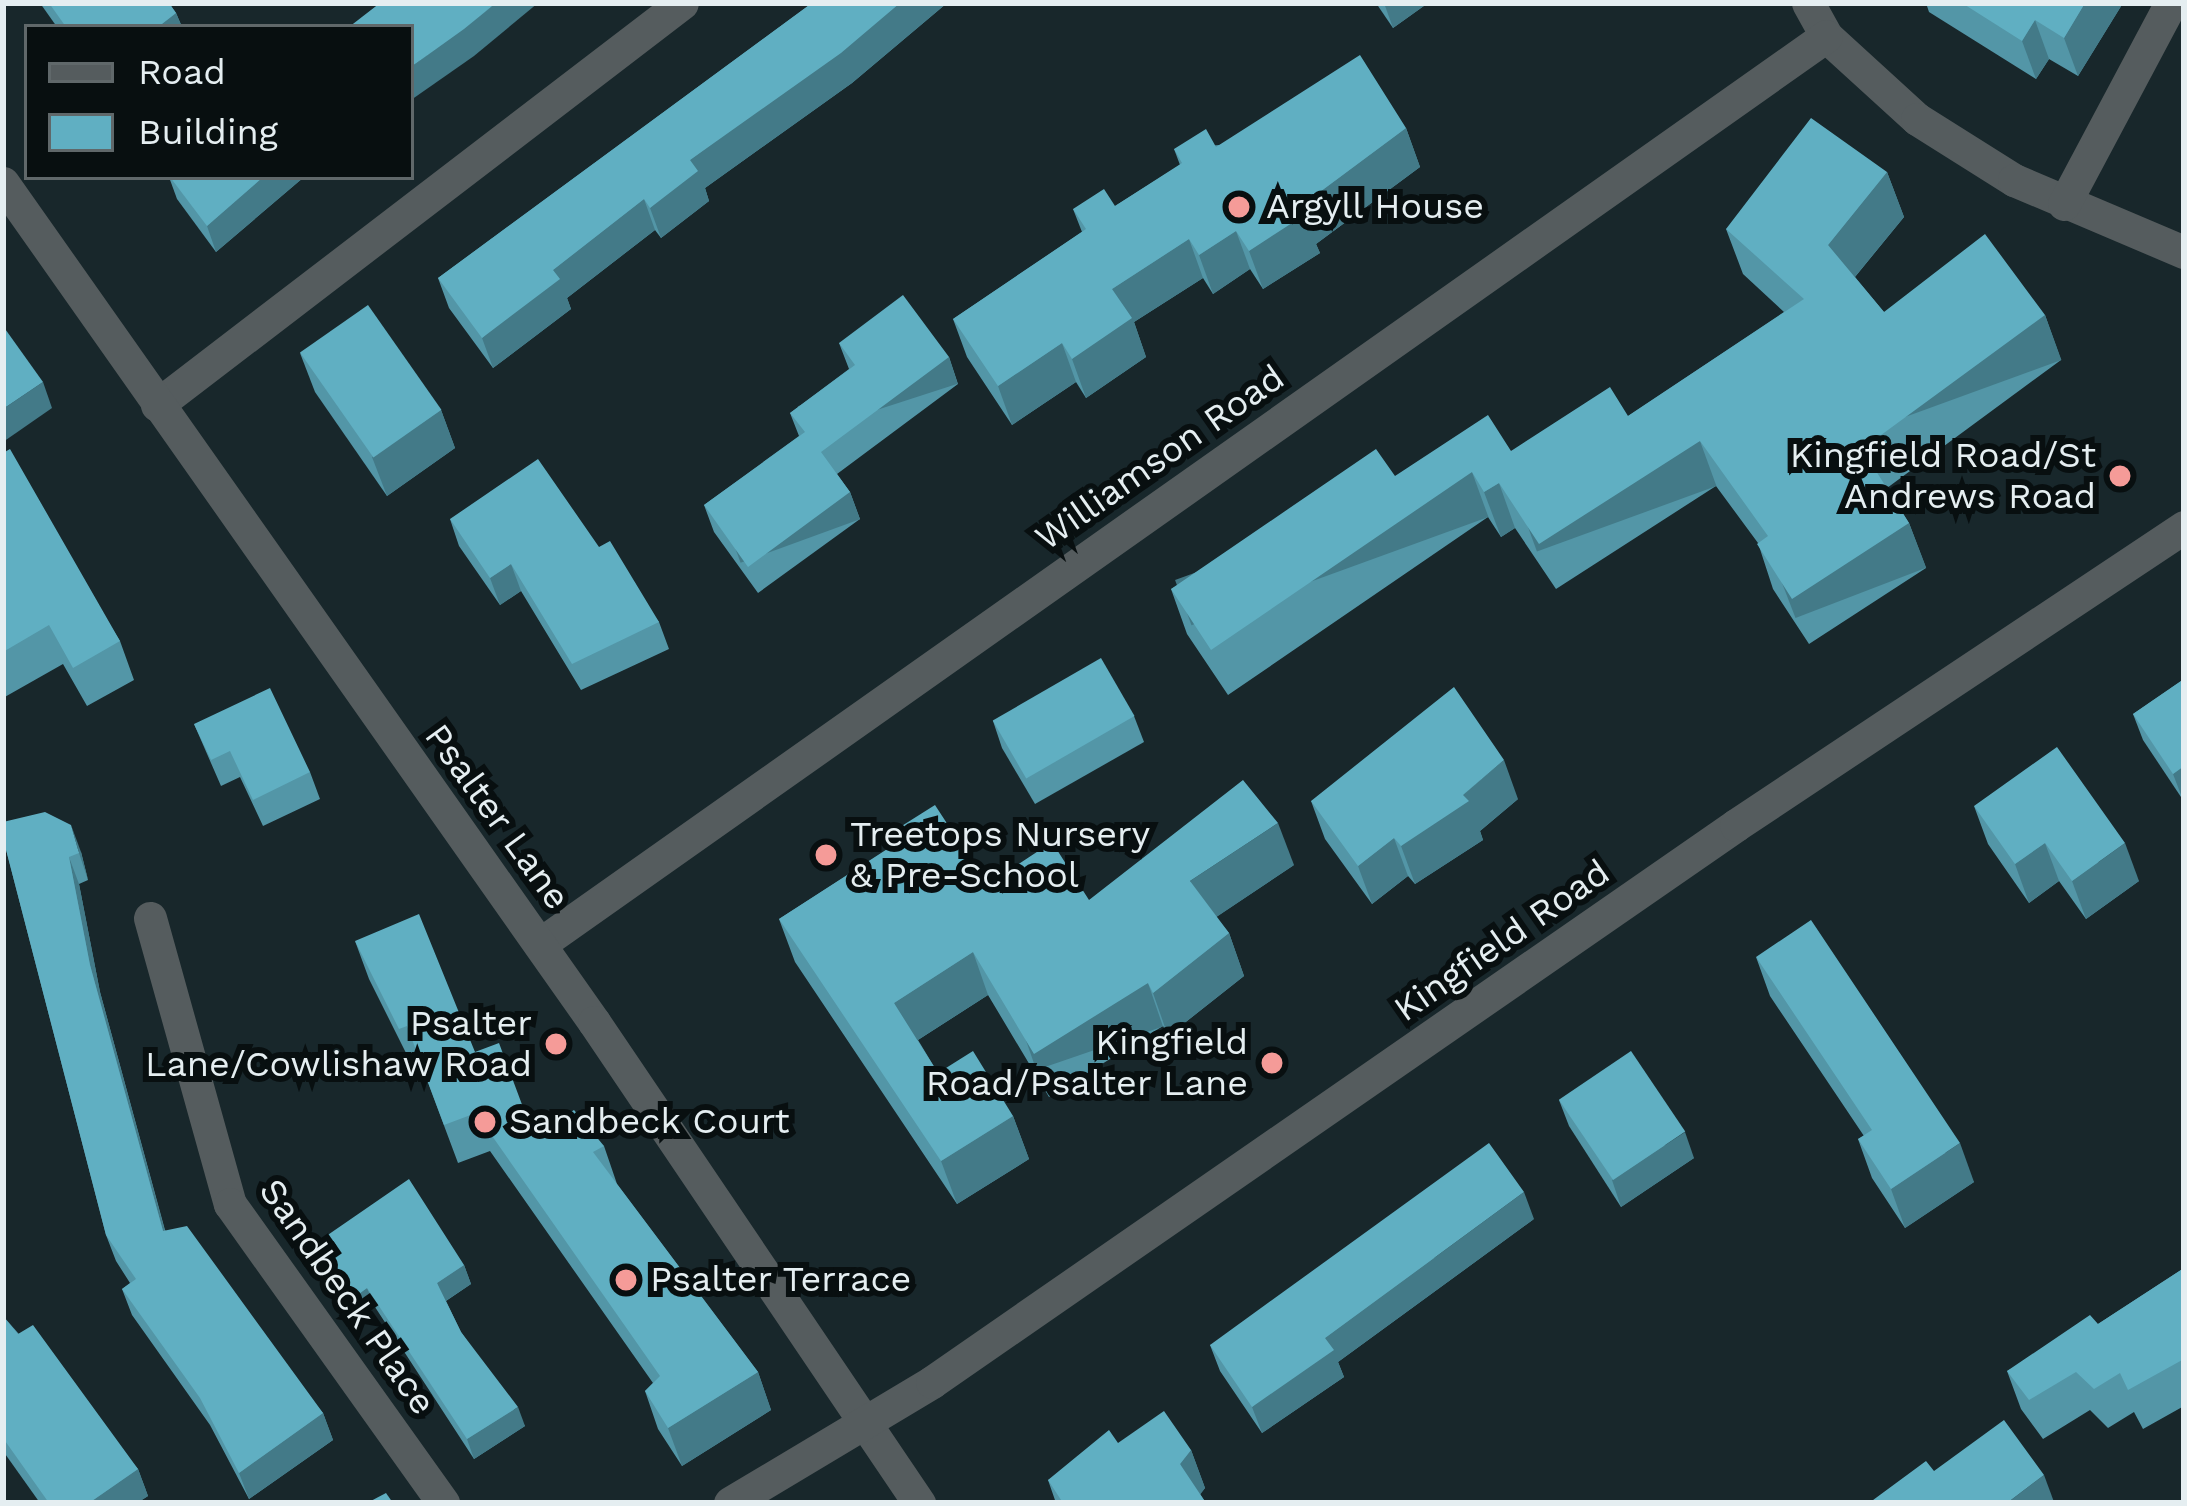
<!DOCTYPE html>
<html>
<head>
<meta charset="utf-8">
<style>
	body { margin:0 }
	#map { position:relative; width:2187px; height:1506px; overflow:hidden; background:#18272b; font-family:"Work Sans",sans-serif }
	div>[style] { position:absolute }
	.minor>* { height:33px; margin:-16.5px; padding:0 16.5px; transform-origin:16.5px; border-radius:16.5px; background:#555c5e }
	.tertiary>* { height:33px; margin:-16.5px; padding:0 16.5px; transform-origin:16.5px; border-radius:16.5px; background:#555c5e }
	.wall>* { inset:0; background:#5396a7 }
	.shaded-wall>* { inset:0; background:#437a88; transform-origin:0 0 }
	.building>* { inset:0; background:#60afc2; transform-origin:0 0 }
	.dots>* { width:33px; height:33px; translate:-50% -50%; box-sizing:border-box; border:6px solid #080f10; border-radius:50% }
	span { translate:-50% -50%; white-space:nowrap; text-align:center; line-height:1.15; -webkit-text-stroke:12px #080f10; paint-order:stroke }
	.poi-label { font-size:36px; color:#e5eef1 }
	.left { translate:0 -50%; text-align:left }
	.right { translate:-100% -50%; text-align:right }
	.street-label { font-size:36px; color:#e5eef1 }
	.frame { position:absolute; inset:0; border:6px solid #e5eef1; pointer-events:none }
	.legend { position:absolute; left:24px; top:24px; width:390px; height:156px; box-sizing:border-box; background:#080f10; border:3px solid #60686a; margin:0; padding:15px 21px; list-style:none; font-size:36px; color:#e5eef1 }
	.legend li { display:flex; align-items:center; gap:24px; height:60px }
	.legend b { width:60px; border:3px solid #60686a }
</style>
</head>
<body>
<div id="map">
	<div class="minor">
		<i style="left:1808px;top:3px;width:38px;rotate:61deg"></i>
		<i style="left:1826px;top:36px;width:123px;rotate:42.4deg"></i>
		<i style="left:1917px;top:119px;width:115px;rotate:32.2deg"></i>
		<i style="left:2014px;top:180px;width:185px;rotate:23deg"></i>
		<i style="left:2064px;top:204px;width:228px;rotate:-62deg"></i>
		<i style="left:157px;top:405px;width:661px;rotate:-37.44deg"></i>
		<i style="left:150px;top:918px;width:297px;rotate:74.4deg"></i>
		<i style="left:230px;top:1204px;width:367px;rotate:54.5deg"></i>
		<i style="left:540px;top:944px;width:1574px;rotate:-35.22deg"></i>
	</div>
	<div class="tertiary">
		<i style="left:3px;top:183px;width:1026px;rotate:54.84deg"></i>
		<i style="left:594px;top:1022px;width:581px;rotate:55.95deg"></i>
		<i style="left:730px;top:1503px;width:235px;rotate:-30.9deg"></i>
		<i style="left:932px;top:1382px;width:978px;rotate:-34.71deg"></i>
		<i style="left:1736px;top:825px;width:538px;rotate:-33.63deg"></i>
	</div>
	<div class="wall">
		<i style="clip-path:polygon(40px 3px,169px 3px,176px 13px,182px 27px,57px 27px)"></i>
		<i style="clip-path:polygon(812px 3px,947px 3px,852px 83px,705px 188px,709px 201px,661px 238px,655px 230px,567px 298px,571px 309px,493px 368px,449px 308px,438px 278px)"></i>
		<i style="clip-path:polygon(1376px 3px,1428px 3px,1393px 28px)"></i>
		<i style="clip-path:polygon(1926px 3px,2123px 3px,2078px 76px,2049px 59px,2036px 79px,1929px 12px)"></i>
		<i style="clip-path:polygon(1406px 128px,1420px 167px,1316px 244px,1320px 253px,1263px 289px,1250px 269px,1213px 294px,1203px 278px,1134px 322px,1146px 357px,1086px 398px,1076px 382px,1012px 425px,967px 357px,953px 319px,1082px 232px,1073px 209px,1115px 206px,1180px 165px,1174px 149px)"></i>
		<i style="clip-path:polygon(1887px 172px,1904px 217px,1855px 277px,1884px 312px,2045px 315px,2061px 360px,1887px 488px,1909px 523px,1926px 568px,1809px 644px,1773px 589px,1758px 543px,1716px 486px,1556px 589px,1515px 528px,1501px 537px,1488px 517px,1228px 695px,1187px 634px,1171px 589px,1395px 476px,1511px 451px,1628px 416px,1784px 312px,1743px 274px,1726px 229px)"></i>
		<i style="clip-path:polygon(169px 177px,304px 177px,216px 252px,177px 199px)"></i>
		<i style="clip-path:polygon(839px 343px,949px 357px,958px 384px,837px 474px,850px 492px,860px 519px,758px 593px,714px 532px,704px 505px,799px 436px,790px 413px,849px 369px)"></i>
		<i style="clip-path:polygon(300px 353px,441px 410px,455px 448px,387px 496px,315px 392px)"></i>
		<i style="clip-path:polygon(3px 453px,120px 641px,134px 680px,87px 706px,63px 664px,3px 698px)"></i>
		<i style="clip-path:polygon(450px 519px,599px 547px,659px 622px,669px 649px,581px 690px,521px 591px,500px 605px,459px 546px)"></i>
		<i style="clip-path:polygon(2184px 679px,2184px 799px,2183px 800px,2143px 740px,2133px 714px)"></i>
		<i style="clip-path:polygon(1134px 716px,1144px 742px,1035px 804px,1002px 748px,993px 721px)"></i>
		<i style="clip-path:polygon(194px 724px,310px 772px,320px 799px,263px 826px,240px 777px,221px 786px)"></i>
		<i style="clip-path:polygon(1518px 799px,1480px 831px,1483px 840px,1415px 884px,1408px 876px,1372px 904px,1325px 839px,1311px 801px)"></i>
		<i style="clip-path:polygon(1974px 806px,2139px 881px,2086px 919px,2059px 881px,2029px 903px,1988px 844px)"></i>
		<i style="clip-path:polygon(889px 834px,987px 885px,1089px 900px,1294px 865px,1216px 917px,1229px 933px,1244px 976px,1168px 1036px,1163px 1026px,1049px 1097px,988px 995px,918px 1040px,938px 1073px,1013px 1116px,1029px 1159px,957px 1204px,795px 962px,779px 919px,893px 846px)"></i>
		<i style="clip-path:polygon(3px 838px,81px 852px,88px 880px,79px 884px,100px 992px,165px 1230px,323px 1413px,333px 1440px,249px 1499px,210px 1425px,132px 1315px,122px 1289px,130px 1283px,116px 1261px,106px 1235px)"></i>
		<i style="clip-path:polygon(355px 941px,475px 1052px,530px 1126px,548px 1126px,604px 1146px,617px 1184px,758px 1372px,771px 1410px,682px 1466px,658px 1429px,645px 1391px,653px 1383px,490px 1151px,458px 1163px,421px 1064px,413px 1067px,369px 979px)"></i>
		<i style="clip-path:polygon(1756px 957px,1974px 1182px,1905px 1228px,1872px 1178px,1858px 1139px,1864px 1136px,1770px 996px)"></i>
		<i style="clip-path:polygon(1559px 1100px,1694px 1158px,1621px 1207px,1569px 1126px)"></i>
		<i style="clip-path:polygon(1534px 1219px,1338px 1362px,1344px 1377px,1262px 1433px,1220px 1371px,1210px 1345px)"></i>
		<i style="clip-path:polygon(319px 1241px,464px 1265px,471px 1284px,446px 1301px,461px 1332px,525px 1426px,474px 1459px,375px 1307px,363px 1315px,326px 1260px)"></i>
		<i style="clip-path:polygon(2184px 1268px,2184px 1406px,2143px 1429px,2134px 1412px,2108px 1428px,2090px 1410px,2043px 1439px,2021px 1409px,2007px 1371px,2098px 1324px)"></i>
		<i style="clip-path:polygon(3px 1316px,138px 1469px,148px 1496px,137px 1503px,40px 1503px,3px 1451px)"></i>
		<i style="clip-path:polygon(1118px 1443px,1191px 1450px,1205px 1488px,1200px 1494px,1206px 1503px,1056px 1503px,1048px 1480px)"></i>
	</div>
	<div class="shaded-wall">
		<i style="clip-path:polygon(496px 3px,538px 3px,474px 56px,411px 100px,411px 67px)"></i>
		<i style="clip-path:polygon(900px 3px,947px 3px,852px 83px,705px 188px,709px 201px,661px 238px,650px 208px,690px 160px)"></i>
		<i style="clip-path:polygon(1384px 3px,1428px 3px,1393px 28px)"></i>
		<i style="clip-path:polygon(2085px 3px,2123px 3px,2078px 76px,2064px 38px)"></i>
		<i style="clip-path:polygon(176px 13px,182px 27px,158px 27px)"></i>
		<i style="clip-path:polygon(2035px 20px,2049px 59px,2036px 79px,2022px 41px)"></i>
		<i style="clip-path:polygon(1406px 128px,1420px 167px,1316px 244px,1320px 253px,1263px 289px,1249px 251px,1301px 206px)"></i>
		<i style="clip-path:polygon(1887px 172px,1904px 217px,1844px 290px,1828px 245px)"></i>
		<i style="clip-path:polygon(263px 177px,304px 177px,216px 252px,207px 226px)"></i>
		<i style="clip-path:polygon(644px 199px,655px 230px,567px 298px,571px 309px,493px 368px,482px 338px,553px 270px)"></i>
		<i style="clip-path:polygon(1236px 231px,1250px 269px,1213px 294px,1199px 255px)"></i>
		<i style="clip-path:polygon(1189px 239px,1203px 278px,1134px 322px,1146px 357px,1086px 398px,1072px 359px,1112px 289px)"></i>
		<i style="left:2045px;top:315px;width:48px;height:227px;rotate:70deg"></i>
		<i style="clip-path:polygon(1062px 343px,1076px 382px,1012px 425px,998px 386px)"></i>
		<i style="left:949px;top:357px;width:28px;height:159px;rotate:72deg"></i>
		<i style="clip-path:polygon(43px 382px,52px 408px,3px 442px,3px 409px)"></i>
		<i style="clip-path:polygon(441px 410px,455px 448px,387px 496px,372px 457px)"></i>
		<i style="left:1700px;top:441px;width:48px;height:191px;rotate:70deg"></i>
		<i style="left:1472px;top:472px;width:48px;height:316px;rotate:70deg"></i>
		<i style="clip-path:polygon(1499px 483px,1515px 528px,1501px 537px,1484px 492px)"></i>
		<i style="left:850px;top:492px;width:29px;height:127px;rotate:70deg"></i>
		<i style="left:1909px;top:523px;width:48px;height:140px;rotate:69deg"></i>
		<i style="clip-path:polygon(511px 564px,521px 591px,500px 605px,490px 578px)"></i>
		<i style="clip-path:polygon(1504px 760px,1518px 799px,1480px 831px,1483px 840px,1415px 884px,1401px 846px)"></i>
		<i style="clip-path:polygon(2184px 766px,2184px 799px,2183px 800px,2173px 774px)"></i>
		<i style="clip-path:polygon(1278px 823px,1294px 865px,1206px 924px,1190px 881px)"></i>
		<i style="clip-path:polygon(71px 825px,81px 852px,88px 880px,79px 853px)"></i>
		<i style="clip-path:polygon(1394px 838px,1408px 876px,1372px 904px,1358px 866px)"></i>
		<i style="clip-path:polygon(2045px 843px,2059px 881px,2029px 903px,2015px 864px)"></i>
		<i style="clip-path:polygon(2125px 843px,2139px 881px,2086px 919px,2072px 881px)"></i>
		<i style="clip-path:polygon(69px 857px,79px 884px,100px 992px,172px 1257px,163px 1231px,90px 965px)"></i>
		<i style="clip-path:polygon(1229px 933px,1244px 976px,1168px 1036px,1153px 993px)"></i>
		<i style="clip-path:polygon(973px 952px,988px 995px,910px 1045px,894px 1003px)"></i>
		<i style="left:1148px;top:983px;width:46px;height:134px;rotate:71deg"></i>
		<i style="clip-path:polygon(1013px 1116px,1029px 1159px,957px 1204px,941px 1161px)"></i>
		<i style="clip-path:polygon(1685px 1132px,1694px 1158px,1621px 1207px,1612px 1180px)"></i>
		<i style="clip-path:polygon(1960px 1143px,1974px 1182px,1905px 1228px,1891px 1189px)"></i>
		<i style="clip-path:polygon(1524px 1192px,1534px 1219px,1338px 1362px,1344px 1377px,1262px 1433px,1252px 1407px,1325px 1338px)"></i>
		<i style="clip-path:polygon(464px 1265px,471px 1284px,444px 1302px,437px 1283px)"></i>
		<i style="clip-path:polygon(367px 1288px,375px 1307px,363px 1315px,356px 1296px)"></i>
		<i style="clip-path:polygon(758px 1372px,771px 1410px,682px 1466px,668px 1428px)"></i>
		<i style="clip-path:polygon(518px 1407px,525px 1426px,474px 1459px,467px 1439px)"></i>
		<i style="clip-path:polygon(323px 1413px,333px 1440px,249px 1499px,239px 1473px)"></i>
		<i style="clip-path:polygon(1191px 1450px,1205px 1488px,1194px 1503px,1180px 1464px)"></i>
		<i style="clip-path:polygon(138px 1469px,148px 1496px,137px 1503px,89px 1503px)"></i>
		<i style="clip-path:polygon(2044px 1475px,2054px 1502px,2053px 1503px,2007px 1503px)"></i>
	</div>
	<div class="building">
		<i style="clip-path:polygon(49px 3px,169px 3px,176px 13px,158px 27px,66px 27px)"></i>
		<i style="clip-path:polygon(380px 3px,496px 3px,464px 29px,411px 67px,411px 27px,349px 27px)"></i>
		<i style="clip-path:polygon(812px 3px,900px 3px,841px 53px,690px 160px,698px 171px,650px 208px,644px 199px,553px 270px,560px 279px,482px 338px,438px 278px)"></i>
		<i style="clip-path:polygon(1962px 3px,2085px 3px,2064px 38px,2035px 20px,2022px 41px)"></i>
		<i style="clip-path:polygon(1360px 55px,1406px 128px,1301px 206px,1306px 214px,1249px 251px,1236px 231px,1199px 255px,1189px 239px,1112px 289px,1132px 318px,1072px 359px,1062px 343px,998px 386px,953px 319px,1086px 229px,1073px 209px,1104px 189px,1115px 206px,1182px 163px,1174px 149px,1206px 129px,1216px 147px)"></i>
		<i style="clip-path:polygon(1811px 118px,1887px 172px,1828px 245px,1884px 312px,1985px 234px,2045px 315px,1862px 449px,1909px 523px,1792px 599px,1757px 544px,1768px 536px,1700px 441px,1539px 544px,1499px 483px,1484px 492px,1472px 472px,1211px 650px,1171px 589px,1376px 449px,1395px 476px,1488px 415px,1511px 451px,1610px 387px,1628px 416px,1804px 299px,1726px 229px)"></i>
		<i style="clip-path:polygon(170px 177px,263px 177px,207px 226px)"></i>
		<i style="clip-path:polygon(903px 295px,949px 357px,821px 452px,850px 492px,748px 567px,704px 505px,805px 432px,790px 413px,855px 365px,839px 343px)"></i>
		<i style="left:368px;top:305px;width:128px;height:83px;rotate:55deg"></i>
		<i style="clip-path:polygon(3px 326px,43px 382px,3px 409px)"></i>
		<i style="clip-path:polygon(10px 449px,120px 641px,73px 668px,49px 625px,3px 652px,3px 453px)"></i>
		<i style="clip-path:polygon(538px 459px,599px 547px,610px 541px,659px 622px,572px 664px,511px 564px,490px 578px,450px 519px)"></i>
		<i style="left:1101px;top:658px;width:67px;height:125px;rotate:60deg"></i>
		<i style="clip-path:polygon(2184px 679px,2184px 766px,2173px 774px,2133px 714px)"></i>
		<i style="clip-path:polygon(1454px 687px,1504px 760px,1463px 795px,1469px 801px,1401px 846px,1394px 838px,1358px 866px,1311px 801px)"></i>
		<i style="clip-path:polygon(270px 688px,310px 772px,253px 800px,230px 751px,211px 760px,194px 724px)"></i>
		<i style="clip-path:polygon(2057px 747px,2125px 843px,2072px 881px,2045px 843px,2015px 864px,1974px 806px)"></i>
		<i style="clip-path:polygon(1243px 780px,1278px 823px,1190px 881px,1229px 933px,1153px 993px,1148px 983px,1034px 1054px,973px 952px,894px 1003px,938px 1073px,973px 1051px,1013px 1116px,941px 1161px,779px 919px,895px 844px,889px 834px,935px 805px,987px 885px,1052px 842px,1089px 900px)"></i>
		<i style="clip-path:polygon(45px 812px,71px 825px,79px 853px,69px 857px,90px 965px,163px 1231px,187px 1226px,323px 1413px,239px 1473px,200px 1398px,122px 1289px,136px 1279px,106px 1235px,3px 838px,3px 822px)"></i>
		<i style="clip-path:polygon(419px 914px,475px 1052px,499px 1043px,530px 1126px,542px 1118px,548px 1126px,574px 1110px,604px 1146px,593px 1152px,758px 1372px,668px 1428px,645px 1391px,660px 1376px,476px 1113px,444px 1125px,407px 1026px,399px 1029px,355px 941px)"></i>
		<i style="clip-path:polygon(1811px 920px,1960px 1143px,1891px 1189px,1858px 1139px,1872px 1130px,1756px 957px)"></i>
		<i style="left:1631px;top:1051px;width:97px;height:87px;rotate:56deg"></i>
		<i style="clip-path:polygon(1489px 1143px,1524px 1192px,1325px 1338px,1334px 1350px,1252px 1407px,1210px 1345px)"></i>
		<i style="clip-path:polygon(409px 1179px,464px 1265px,437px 1283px,461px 1332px,518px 1407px,467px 1439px,367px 1288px,356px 1296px,319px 1241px)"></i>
		<i style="clip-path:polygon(2184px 1268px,2184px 1359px,2128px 1390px,2120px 1373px,2094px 1389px,2076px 1372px,2029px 1400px,2007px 1371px,2090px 1315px,2098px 1324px)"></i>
		<i style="clip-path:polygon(3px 1316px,18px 1334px,33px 1325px,138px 1469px,89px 1503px,49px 1503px,3px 1438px)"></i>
		<i style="clip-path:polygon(1164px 1411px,1191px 1450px,1180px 1464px,1206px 1503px,1063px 1503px,1048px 1480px,1109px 1430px,1118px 1443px)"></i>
		<i style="clip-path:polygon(2004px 1420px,2044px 1475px,2007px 1503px,1869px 1503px,1926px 1461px,1934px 1471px)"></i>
		<i style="clip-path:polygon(386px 1493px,393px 1503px,367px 1503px)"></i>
	</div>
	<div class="dots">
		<i style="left:1239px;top:207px;background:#f59b98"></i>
		<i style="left:2120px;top:476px;background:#f59b98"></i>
		<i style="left:826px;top:855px;background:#f59b98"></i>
		<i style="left:556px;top:1044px;background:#f59b98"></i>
		<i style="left:1272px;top:1063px;background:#f59b98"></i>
		<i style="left:485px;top:1122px;background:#f59b98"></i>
		<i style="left:626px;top:1280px;background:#f59b98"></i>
	</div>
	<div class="poi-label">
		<span class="left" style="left:1266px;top:207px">Argyll House</span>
		<span class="right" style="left:2096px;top:476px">Kingfield Road/St<br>Andrews Road</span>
		<span class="left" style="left:850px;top:855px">Treetops Nursery<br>&amp; Pre-School</span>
		<span class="right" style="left:532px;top:1044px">Psalter<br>Lane/Cowlishaw Road</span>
		<span class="right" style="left:1248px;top:1063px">Kingfield<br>Road/Psalter Lane</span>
		<span class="left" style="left:509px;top:1122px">Sandbeck Court</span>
		<span class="left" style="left:650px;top:1280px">Psalter Terrace</span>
	</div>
	<div class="street-label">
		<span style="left:1160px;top:458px;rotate:-35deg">Williamson Road</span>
		<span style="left:497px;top:817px;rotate:54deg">Psalter Lane</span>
		<span style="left:1502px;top:941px;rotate:-35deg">Kingfield Road</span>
		<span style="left:347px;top:1297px;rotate:55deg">Sandbeck Place</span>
	</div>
	<div class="frame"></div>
	<ul class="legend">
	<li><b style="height:15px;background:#555c5e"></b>Road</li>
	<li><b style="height:33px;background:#60afc2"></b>Building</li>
	</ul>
</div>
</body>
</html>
